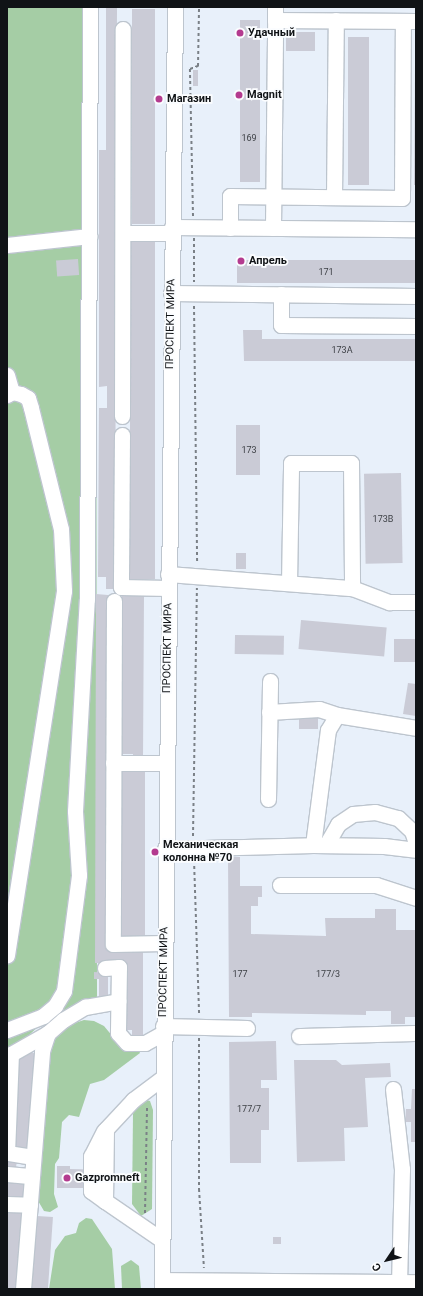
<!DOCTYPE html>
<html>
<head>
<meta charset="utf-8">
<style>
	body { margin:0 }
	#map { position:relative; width:423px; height:1296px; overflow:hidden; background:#e8f0fa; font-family:Roboto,sans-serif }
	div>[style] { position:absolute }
	.green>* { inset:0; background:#a5cda5 }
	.building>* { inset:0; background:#cacbd6; transform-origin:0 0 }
	.path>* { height:2px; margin-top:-1px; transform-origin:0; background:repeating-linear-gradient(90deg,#7a8086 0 3px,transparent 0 6px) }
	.roads { filter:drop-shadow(1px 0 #bdc5ce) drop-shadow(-1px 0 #bdc5ce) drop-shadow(0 1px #bdc5ce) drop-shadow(0 -1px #bdc5ce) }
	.minor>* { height:15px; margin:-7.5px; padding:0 7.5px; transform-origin:7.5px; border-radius:7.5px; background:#fff }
	.dots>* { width:11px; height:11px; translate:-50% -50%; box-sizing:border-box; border:2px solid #fbfdff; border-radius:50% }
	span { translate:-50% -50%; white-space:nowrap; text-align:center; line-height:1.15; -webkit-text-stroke:3.5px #fbfdff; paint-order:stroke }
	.number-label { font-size:9px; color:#3e4146 }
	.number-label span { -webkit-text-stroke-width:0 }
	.poi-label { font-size:11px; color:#101316; font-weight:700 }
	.left { translate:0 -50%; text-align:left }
	.street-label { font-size:11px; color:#101316 }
	.frame { position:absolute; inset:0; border:8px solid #101316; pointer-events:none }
	.north { position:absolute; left:367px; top:1240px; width:40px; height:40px; -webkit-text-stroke:3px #fbfdff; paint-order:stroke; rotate:235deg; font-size:11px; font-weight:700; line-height:16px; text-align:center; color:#101316 }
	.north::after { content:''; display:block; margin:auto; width:14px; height:18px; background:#101316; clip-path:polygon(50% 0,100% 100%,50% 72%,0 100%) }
</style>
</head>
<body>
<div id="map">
	<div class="green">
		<i style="clip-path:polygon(7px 7px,96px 7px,97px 999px,51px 1015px,7px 1055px)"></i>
		<i style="clip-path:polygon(84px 1020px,94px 1021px,104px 1026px,123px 1049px,138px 1048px,140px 1053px,104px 1080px,90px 1084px,79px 1117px,69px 1115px,62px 1122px,59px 1158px,55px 1164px,54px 1194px,58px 1207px,50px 1212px,44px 1211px,37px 1199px,48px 1049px,57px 1035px,69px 1025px)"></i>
		<i style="clip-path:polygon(146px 1100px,150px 1101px,153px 1110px,152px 1209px,141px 1216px,132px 1204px,133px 1114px,135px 1108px)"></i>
		<i style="clip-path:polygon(86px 1218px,92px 1219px,112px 1249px,115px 1289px,49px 1289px,55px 1250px,65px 1236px,76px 1233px,79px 1223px)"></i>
		<i style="clip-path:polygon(131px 1260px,139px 1266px,141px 1289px,122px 1289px,121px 1266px)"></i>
	</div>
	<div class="building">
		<i style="clip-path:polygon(106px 7px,117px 7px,115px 589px,106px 589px,106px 577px,98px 577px,99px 408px,107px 408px,107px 386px,99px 387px,99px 150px,106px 150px)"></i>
		<i style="left:132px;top:9px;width:23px;height:215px"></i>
		<i style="left:240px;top:20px;width:20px;height:162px"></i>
		<i style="left:286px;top:32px;width:29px;height:19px"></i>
		<i style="left:348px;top:37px;width:21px;height:148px"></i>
		<i style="clip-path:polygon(415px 63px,416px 63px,416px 185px,414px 185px)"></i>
		<i style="left:193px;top:70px;width:5px;height:16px"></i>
		<i style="left:130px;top:240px;width:25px;height:339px"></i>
		<i style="left:78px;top:259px;width:16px;height:22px;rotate:86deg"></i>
		<i style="left:237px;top:260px;width:179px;height:23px"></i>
		<i style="clip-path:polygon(243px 330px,262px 330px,262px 339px,416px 339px,416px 361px,244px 361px)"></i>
		<i style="left:236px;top:425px;width:24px;height:50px"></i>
		<i style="left:401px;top:473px;width:90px;height:37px;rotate:89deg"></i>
		<i style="left:236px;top:553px;width:10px;height:16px"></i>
		<i style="clip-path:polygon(96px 594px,108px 595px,107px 951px,143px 951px,143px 1035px,132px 1035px,132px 1030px,124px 1030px,124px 963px,95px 963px)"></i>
		<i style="clip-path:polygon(122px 596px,144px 596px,143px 759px,133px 759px,133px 754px,121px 754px)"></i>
		<i style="left:301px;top:620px;width:86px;height:29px;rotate:5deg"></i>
		<i style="left:235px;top:635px;width:49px;height:19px;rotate:1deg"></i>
		<i style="left:416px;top:639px;width:23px;height:22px;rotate:90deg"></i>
		<i style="clip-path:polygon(408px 683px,416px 684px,416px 716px,403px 714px)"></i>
		<i style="left:299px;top:715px;width:19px;height:14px"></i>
		<i style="left:122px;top:772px;width:23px;height:166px"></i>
		<i style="clip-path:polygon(228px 857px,240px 857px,240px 886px,262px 886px,262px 897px,258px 897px,258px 906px,251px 906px,251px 934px,326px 936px,325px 918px,375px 918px,375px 909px,396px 909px,396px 930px,416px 930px,416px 1017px,405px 1017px,405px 1024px,391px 1024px,391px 1011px,366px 1011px,366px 1015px,252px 1013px,252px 1017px,229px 1017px)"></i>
		<i style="clip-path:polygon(94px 972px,108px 973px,108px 998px,99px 998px,99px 979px,94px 979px)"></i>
		<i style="clip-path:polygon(276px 1041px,277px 1080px,261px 1080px,261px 1088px,269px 1088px,269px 1130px,261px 1130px,261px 1163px,230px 1163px,229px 1042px)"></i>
		<i style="left:15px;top:1052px;width:22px;height:101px;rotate:3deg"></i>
		<i style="clip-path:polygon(294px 1060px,336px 1060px,342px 1065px,390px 1063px,391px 1077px,365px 1078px,368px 1127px,344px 1128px,345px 1161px,297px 1162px)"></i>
		<i style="clip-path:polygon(412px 1089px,416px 1089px,416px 1142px,411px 1142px,411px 1122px,405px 1122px,406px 1109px,411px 1109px)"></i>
		<i style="clip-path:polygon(7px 1159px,17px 1161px,15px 1173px,7px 1172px)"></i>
		<i style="clip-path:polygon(57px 1166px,70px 1166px,70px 1169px,111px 1170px,111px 1188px,57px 1188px)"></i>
		<i style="left:7px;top:1178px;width:22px;height:18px;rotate:5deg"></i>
		<i style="clip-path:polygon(7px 1209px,24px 1210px,16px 1289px,7px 1289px)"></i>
		<i style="left:37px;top:1216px;width:16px;height:73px;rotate:4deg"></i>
		<i style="left:273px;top:1237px;width:8px;height:7px"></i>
	</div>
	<div class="path">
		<i style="left:193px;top:216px;width:147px;rotate:-91.2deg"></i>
		<i style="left:190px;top:69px;width:9px;rotate:-21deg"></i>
		<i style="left:198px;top:66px;width:59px;rotate:-89deg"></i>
		<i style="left:194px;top:238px;width:44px;rotate:90deg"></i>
		<i style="left:194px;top:306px;width:258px;rotate:89.3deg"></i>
		<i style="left:193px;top:836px;width:248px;rotate:-89.1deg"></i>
		<i style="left:194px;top:860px;width:154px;rotate:88.1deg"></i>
		<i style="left:199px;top:1038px;width:151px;rotate:90deg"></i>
		<i style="left:199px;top:1189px;width:79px;rotate:86.4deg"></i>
		<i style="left:145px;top:1213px;width:107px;rotate:-88.9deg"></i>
	</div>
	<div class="roads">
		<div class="minor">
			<i style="left:275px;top:7px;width:13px;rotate:90deg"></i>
			<i style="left:275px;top:20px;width:141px;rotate:0.4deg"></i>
			<i style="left:334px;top:197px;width:177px;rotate:-89.4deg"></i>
			<i style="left:172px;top:227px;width:244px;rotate:0.5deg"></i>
			<i style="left:230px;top:228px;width:32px;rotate:-90deg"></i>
			<i style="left:230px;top:196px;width:172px;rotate:0.7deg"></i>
			<i style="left:402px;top:198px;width:177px;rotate:-89.7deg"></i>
			<i style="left:273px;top:228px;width:208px;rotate:-89.4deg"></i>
			<i style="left:123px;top:233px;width:49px"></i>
			<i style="left:7px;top:245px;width:83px;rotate:-6.2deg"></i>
			<i style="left:171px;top:293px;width:245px;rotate:0.7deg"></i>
			<i style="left:281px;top:294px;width:31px;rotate:90deg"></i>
			<i style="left:281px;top:325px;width:135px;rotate:0.4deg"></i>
			<i style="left:7px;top:375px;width:18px;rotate:74deg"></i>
			<i style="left:7px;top:395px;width:6px;rotate:-31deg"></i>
			<i style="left:12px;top:392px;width:9px;rotate:13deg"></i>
			<i style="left:21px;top:394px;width:8px;rotate:30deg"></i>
			<i style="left:28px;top:398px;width:10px;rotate:73deg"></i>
			<i style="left:31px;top:408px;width:125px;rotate:76.1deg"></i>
			<i style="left:61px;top:529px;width:62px;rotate:87.2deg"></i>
			<i style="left:64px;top:591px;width:369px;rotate:98.9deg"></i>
			<i style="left:122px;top:416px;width:387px;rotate:-89.9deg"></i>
			<i style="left:122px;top:435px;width:152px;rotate:90.4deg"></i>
			<i style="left:121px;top:587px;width:47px;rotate:1.2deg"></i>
			<i style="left:168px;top:574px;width:185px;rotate:4.4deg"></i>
			<i style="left:352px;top:588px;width:40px;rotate:21deg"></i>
			<i style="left:389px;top:602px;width:27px"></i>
			<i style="left:289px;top:583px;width:120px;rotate:-89deg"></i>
			<i style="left:291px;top:463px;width:60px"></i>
			<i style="left:351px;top:463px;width:125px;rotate:89.5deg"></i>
			<i style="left:114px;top:601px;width:343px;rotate:90.2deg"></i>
			<i style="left:113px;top:944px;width:51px;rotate:-1.1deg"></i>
			<i style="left:269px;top:712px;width:50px;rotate:-3.4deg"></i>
			<i style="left:319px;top:709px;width:19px;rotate:18deg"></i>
			<i style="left:113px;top:763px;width:53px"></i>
			<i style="left:268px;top:799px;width:118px;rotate:-89deg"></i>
			<i style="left:313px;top:845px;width:116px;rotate:-82.6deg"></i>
			<i style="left:328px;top:730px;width:17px;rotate:-59deg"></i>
			<i style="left:337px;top:715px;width:80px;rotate:9.3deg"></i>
			<i style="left:326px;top:845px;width:24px;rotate:-60deg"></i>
			<i style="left:338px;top:824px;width:18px;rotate:-34deg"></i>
			<i style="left:353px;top:814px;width:22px;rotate:-5deg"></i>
			<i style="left:375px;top:812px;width:24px;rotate:15deg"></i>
			<i style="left:398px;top:818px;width:19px;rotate:43deg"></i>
			<i style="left:412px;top:831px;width:13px;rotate:72deg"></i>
			<i style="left:165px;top:849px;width:148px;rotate:-1.5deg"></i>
			<i style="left:313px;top:845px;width:71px;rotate:0.8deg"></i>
			<i style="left:384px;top:846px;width:32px;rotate:7deg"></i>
			<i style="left:280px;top:885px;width:96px"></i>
			<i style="left:376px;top:885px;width:42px;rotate:18deg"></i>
			<i style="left:105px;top:968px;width:14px;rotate:-4deg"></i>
			<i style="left:119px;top:967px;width:66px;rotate:90.9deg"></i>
			<i style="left:118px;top:1033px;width:13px;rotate:48deg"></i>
			<i style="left:127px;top:1043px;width:18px"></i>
			<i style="left:145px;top:1043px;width:21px;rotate:-29deg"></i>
			<i style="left:163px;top:1026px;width:84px;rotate:1.4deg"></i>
			<i style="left:7px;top:1030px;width:39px;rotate:-21deg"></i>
			<i style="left:43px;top:1016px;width:16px;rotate:-40deg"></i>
			<i style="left:55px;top:1006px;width:17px;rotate:-59deg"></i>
			<i style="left:64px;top:991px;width:117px;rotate:-82.6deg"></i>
			<i style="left:79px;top:875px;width:64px;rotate:-93.6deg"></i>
			<i style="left:75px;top:811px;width:212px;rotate:-86.8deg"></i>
			<i style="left:87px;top:599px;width:592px;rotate:-89.71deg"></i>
			<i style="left:299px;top:1036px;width:117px;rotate:-1.5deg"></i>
			<i style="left:393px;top:1089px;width:81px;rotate:83.6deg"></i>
			<i style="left:402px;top:1169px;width:113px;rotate:91.5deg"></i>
			<i style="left:104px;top:1131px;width:28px;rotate:117deg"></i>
			<i style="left:91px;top:1156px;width:35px;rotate:90deg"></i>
			<i style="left:91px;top:1191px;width:17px;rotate:36deg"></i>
			<i style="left:33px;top:1157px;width:26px;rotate:-171deg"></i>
			<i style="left:7px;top:1153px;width:99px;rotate:-87.7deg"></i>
			<i style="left:11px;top:1054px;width:43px;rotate:-29.6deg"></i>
			<i style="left:7px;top:1174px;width:25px;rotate:5deg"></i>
			<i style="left:7px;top:1204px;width:23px;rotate:2deg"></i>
			<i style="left:162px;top:1240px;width:69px;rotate:-145.6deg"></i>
			<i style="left:105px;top:1201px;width:72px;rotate:-89.2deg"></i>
			<i style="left:106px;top:1129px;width:40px;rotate:-47deg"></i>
			<i style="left:133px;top:1100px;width:38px;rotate:-37deg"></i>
			<i style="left:162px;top:1280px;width:254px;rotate:0.5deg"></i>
			<i style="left:23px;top:1289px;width:239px;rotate:-85.4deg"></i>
			<i style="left:42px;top:1051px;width:19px;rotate:-72deg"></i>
			<i style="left:48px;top:1033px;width:20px;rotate:-41deg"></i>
			<i style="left:63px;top:1020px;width:26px;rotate:-31deg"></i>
			<i style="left:85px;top:1007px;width:34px;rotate:-10deg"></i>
			<i style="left:162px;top:1289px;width:1282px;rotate:-89.42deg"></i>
		</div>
	</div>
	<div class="dots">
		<i style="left:240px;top:33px;background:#b43b8f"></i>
		<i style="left:239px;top:95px;background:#b43b8f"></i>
		<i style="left:159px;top:99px;background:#b43b8f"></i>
		<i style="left:241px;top:261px;background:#b43b8f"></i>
		<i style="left:155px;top:852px;background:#b43b8f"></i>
		<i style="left:67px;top:1178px;background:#b43b8f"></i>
	</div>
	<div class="number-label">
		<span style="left:249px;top:138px">169</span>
		<span style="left:326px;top:272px">171</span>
		<span style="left:342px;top:350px">173А</span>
		<span style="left:249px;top:450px">173</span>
		<span style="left:383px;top:519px">173В</span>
		<span style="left:240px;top:974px">177</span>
		<span style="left:328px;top:974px">177/3</span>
		<span style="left:249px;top:1109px">177/7</span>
	</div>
	<div class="poi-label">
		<span class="left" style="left:248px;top:33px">Удачный</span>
		<span class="left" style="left:247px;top:95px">Magnit</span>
		<span class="left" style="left:167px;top:99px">Магазин</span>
		<span class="left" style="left:249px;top:261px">Апрель</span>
		<span class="left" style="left:163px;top:852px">Механическая<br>колонна №70</span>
		<span class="left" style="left:75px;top:1178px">Gazpromneft</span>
	</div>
	<div class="street-label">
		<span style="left:171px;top:324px;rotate:-89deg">ПРОСПЕКТ МИРА</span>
		<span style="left:168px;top:648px;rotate:-89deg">ПРОСПЕКТ МИРА</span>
		<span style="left:164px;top:972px;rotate:-89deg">ПРОСПЕКТ МИРА</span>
	</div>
	<div class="frame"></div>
	<div class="north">С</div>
</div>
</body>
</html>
